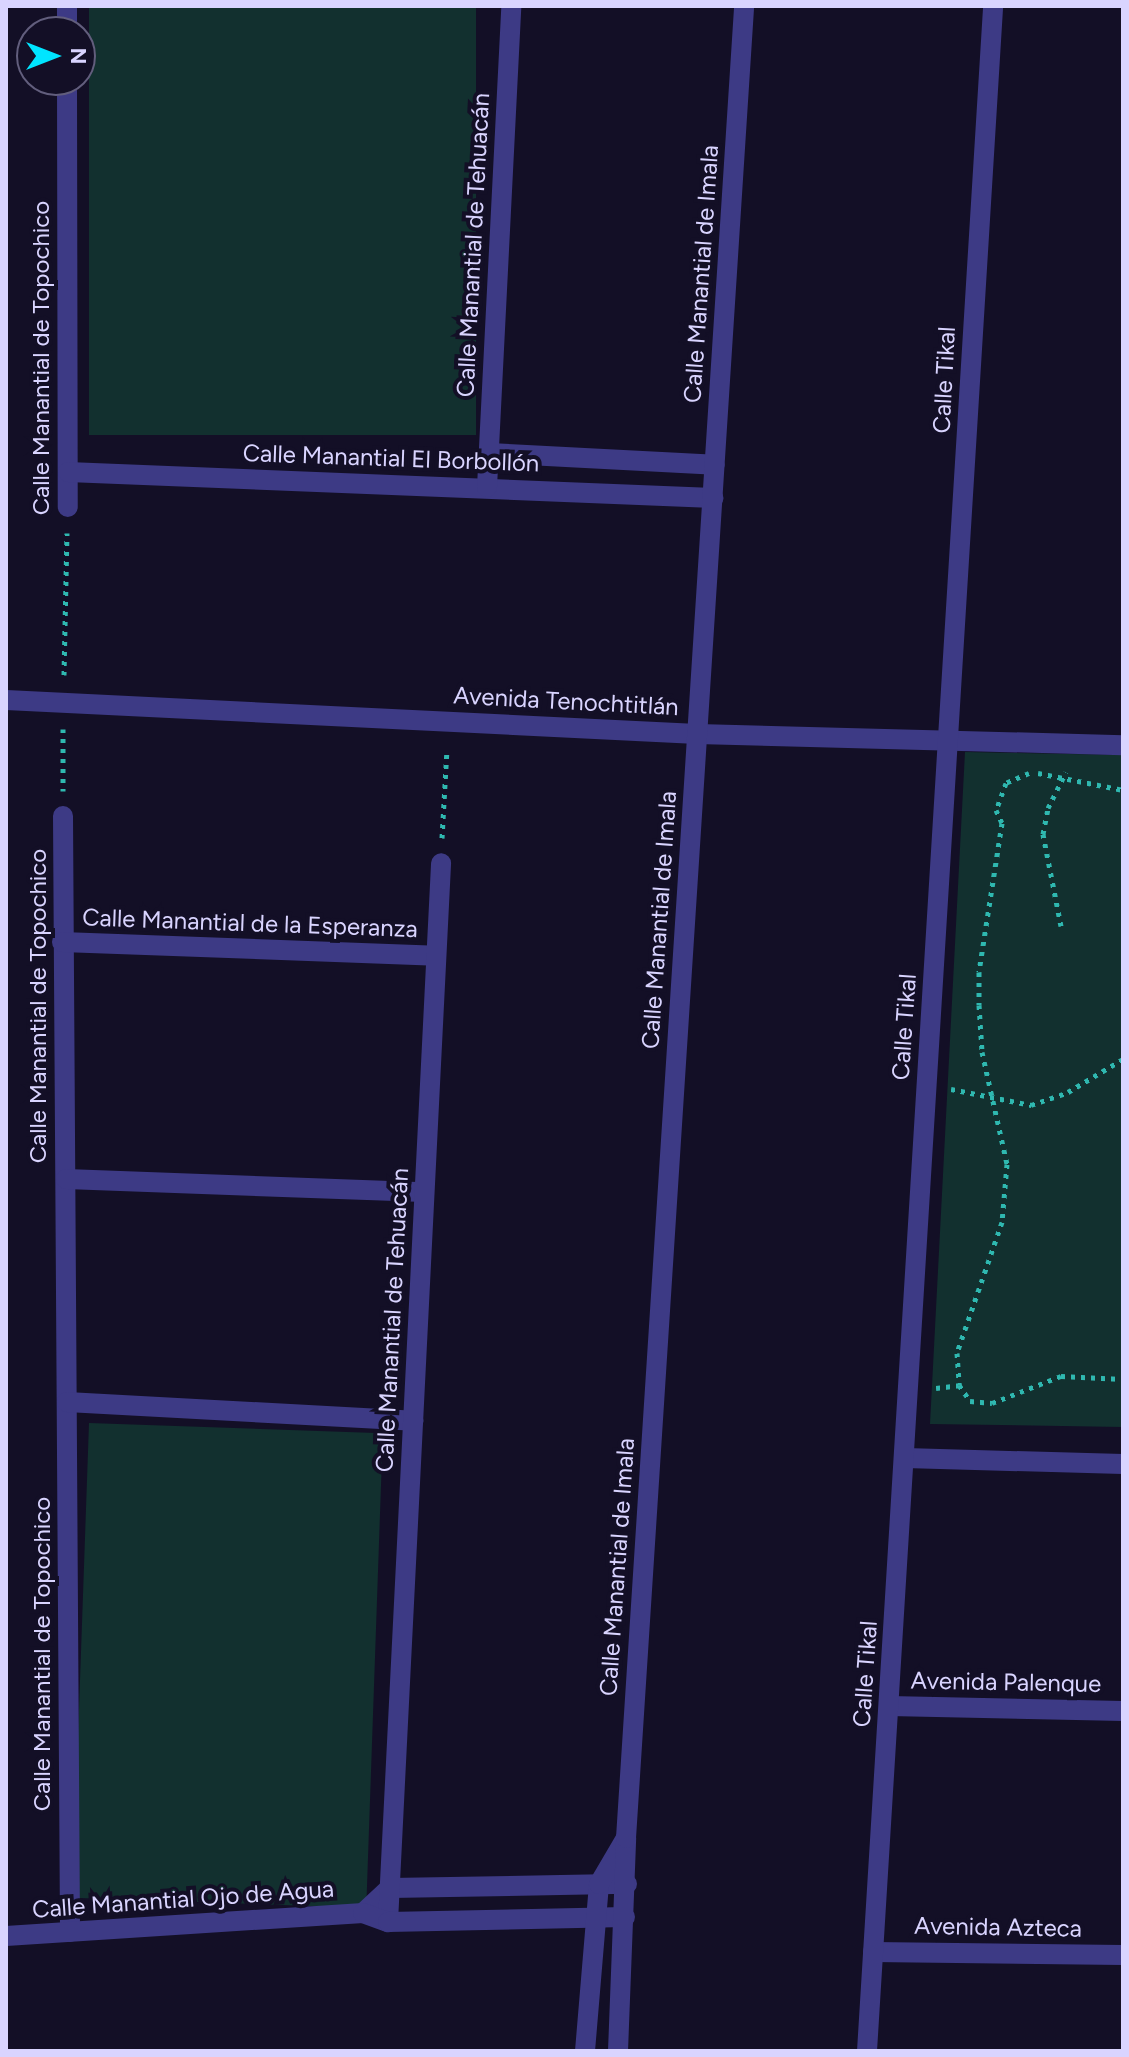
<!DOCTYPE html>
<html>
<head>
<meta charset="utf-8">
<style>
	body { margin:0 }
	#map { position:relative; width:1129px; height:2057px; overflow:hidden; background:#130f26; font-family:Figtree,sans-serif }
	div>[style] { position:absolute }
	.green>* { inset:0; background:#12302f; transform-origin:0 0 }
	.path>* { height:5px; margin-top:-2.5px; transform-origin:0; background:repeating-linear-gradient(90deg,#2fb8b0 0 4px,transparent 0 10px) }
	.street>* { height:20px; margin:-10px; padding:0 10px; transform-origin:10px; border-radius:10px; background:#3d3a85 }
	span { translate:-50% -50%; white-space:nowrap; text-align:center; line-height:1.15; -webkit-text-stroke:8px #130f26; paint-order:stroke }
	.street-label { font-size:24px; color:#d9d4ff }
	.frame { position:absolute; inset:0; border:8px solid #d9d4ff; pointer-events:none }
	.north { position:absolute; left:16px; top:16px; width:80px; height:80px; box-sizing:border-box; background:#130f26; border:2px solid #625e7d; border-radius:50%; rotate:90deg; font-size:22px; font-weight:700; line-height:32px; text-align:center; color:#d9d4ff }
	.north::after { content:''; display:block; margin:auto; width:28px; height:36px; background:#00e5ff; clip-path:polygon(50% 0,100% 100%,50% 72%,0 100%) }
</style>
</head>
<body>
<div id="map">
	<div class="green">
		<i style="left:89px;top:6px;width:387px;height:429px"></i>
		<i style="clip-path:polygon(965px 752px,1123px 755px,1123px 1427px,930px 1424px)"></i>
		<i style="left:89px;top:1423px;width:294px;height:475px;rotate:2deg"></i>
	</div>
	<div class="path">
		<i style="left:64px;top:675px;width:142px;rotate:-88.8deg"></i>
		<i style="left:63px;top:729px;width:62px;rotate:90deg"></i>
		<i style="left:1029px;top:773px;width:25px;rotate:157deg"></i>
		<i style="left:1006px;top:783px;width:29px;rotate:110deg"></i>
		<i style="left:996px;top:810px;width:14px;rotate:65deg"></i>
		<i style="left:1002px;top:823px;width:151px;rotate:98.8deg"></i>
		<i style="left:979px;top:972px;width:33px;rotate:90deg"></i>
		<i style="left:979px;top:1005px;width:47px;rotate:86.3deg"></i>
		<i style="left:982px;top:1052px;width:115px;rotate:77.4deg"></i>
		<i style="left:1007px;top:1164px;width:58px;rotate:94.9deg"></i>
		<i style="left:1002px;top:1222px;width:139px;rotate:109deg"></i>
		<i style="left:957px;top:1353px;width:32px;rotate:86deg"></i>
		<i style="left:959px;top:1385px;width:19px;rotate:55deg"></i>
		<i style="left:970px;top:1401px;width:22px;rotate:5deg"></i>
		<i style="left:992px;top:1403px;width:74px;rotate:-21.4deg"></i>
		<i style="left:1061px;top:1376px;width:62px;rotate:2.8deg"></i>
		<i style="left:1038px;top:773px;width:87px;rotate:11.3deg"></i>
		<i style="left:442px;top:838px;width:89px;rotate:-86.8deg"></i>
		<i style="left:1061px;top:926px;width:94px;rotate:-101.1deg"></i>
		<i style="left:1043px;top:834px;width:26px;rotate:-79deg"></i>
		<i style="left:1048px;top:808px;width:40px;rotate:-63.4deg"></i>
		<i style="left:951px;top:1089px;width:82px;rotate:11.3deg"></i>
		<i style="left:1031px;top:1105px;width:39px;rotate:-19deg"></i>
		<i style="left:1068px;top:1092px;width:64px;rotate:-31deg"></i>
		<i style="left:936px;top:1388px;width:23px;rotate:-7deg"></i>
	</div>
	<div class="street">
		<i style="left:67px;top:6px;width:26px;rotate:90deg"></i>
		<i style="left:67px;top:80px;width:427px;rotate:89.9deg"></i>
		<i style="left:489px;top:453px;width:226px;rotate:3deg"></i>
		<i style="left:68px;top:472px;width:646px;rotate:2.31deg"></i>
		<i style="left:487px;top:487px;width:482px;rotate:-87.1deg"></i>
		<i style="left:6px;top:700px;width:692px;rotate:2.82deg"></i>
		<i style="left:697px;top:734px;width:426px;rotate:1.5deg"></i>
		<i style="left:63px;top:816px;width:1116px;rotate:89.64deg"></i>
		<i style="left:62px;top:942px;width:374px;rotate:2.1deg"></i>
		<i style="left:66px;top:1179px;width:358px;rotate:2.1deg"></i>
		<i style="left:67px;top:1402px;width:347px;rotate:3.1deg"></i>
		<i style="left:905px;top:1458px;width:218px;rotate:1.6deg"></i>
		<i style="left:889px;top:1706px;width:234px;rotate:1.2deg"></i>
		<i style="left:363px;top:1913px;width:37px;rotate:-43deg"></i>
		<i style="left:390px;top:1888px;width:237px;rotate:-1deg"></i>
		<i style="left:388px;top:1922px;width:1060px;rotate:-87.13deg"></i>
		<i style="left:6px;top:1936px;width:358px;rotate:-3.7deg"></i>
		<i style="left:363px;top:1913px;width:27px;rotate:20deg"></i>
		<i style="left:388px;top:1922px;width:237px;rotate:-1.2deg"></i>
		<i style="left:873px;top:1952px;width:250px;rotate:0.7deg"></i>
		<i style="left:585px;top:2051px;width:168px;rotate:-85.2deg"></i>
		<i style="left:599px;top:1884px;width:53px;rotate:-59.6deg"></i>
		<i style="left:618px;top:2051px;width:213px;rotate:-87.8deg"></i>
		<i style="left:626px;top:1838px;width:1836px;rotate:-86.31deg"></i>
		<i style="left:867px;top:2051px;width:2049px;rotate:-86.47deg"></i>
	</div>
	<div class="street-label">
		<span style="left:473px;top:245px;rotate:-87deg">Calle Manantial de Tehuacán</span>
		<span style="left:701px;top:274px;rotate:-86deg">Calle Manantial de Imala</span>
		<span style="left:41px;top:358px;rotate:-90deg">Calle Manantial de Topochico</span>
		<span style="left:944px;top:380px;rotate:-87deg">Calle Tikal</span>
		<span style="left:391px;top:458px;rotate:2deg">Calle Manantial El Borbollón</span>
		<span style="left:566px;top:701px;rotate:3deg">Avenida Tenochtitlán</span>
		<span style="left:659px;top:920px;rotate:-86deg">Calle Manantial de Imala</span>
		<span style="left:250px;top:923px;rotate:2deg">Calle Manantial de la Esperanza</span>
		<span style="left:38px;top:1006px;rotate:-90deg">Calle Manantial de Topochico</span>
		<span style="left:904px;top:1027px;rotate:-86deg">Calle Tikal</span>
		<span style="left:392px;top:1320px;rotate:-87deg">Calle Manantial de Tehuacán</span>
		<span style="left:617px;top:1567px;rotate:-86deg">Calle Manantial de Imala</span>
		<span style="left:42px;top:1654px;rotate:-90deg">Calle Manantial de Topochico</span>
		<span style="left:865px;top:1674px;rotate:-86deg">Calle Tikal</span>
		<span style="left:1006px;top:1682px;rotate:1deg">Avenida Palenque</span>
		<span style="left:183px;top:1899px;rotate:-4deg">Calle Manantial Ojo de Agua</span>
		<span style="left:998px;top:1927px;rotate:1deg">Avenida Azteca</span>
	</div>
	<div class="frame"></div>
	<div class="north">N</div>
</div>
</body>
</html>
